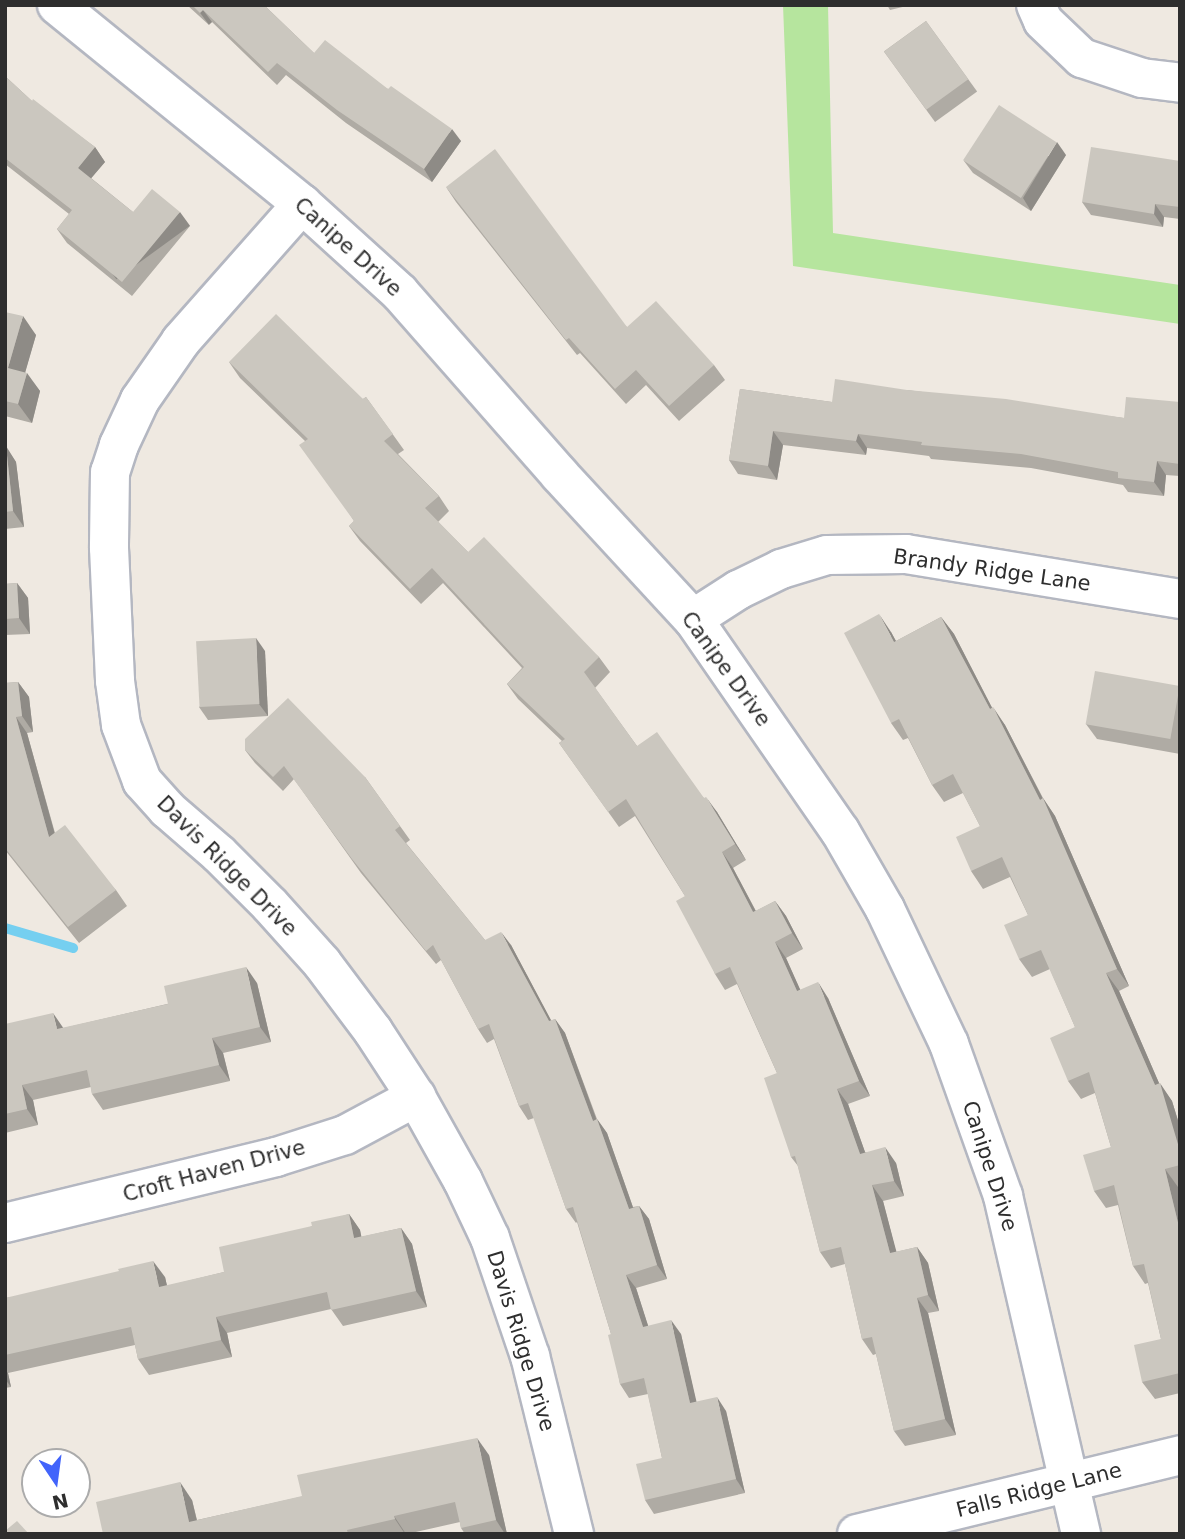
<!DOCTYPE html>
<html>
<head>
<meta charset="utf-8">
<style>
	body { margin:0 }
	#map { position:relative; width:1185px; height:1539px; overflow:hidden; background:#efe9e1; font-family:"DejaVu Sans",sans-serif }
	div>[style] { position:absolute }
	.green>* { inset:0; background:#b6e59e }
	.stream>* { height:10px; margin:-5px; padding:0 5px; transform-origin:5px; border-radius:5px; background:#75cff0 }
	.roads { filter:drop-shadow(2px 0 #b4b7c1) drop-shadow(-2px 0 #b4b7c1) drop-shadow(0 2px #b4b7c1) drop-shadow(0 -2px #b4b7c1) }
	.minor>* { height:38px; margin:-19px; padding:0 19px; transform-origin:19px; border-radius:19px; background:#fff }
	.wall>* { inset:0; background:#afaba4; transform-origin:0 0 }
	.shaded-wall>* { inset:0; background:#8e8b86; transform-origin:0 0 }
	.building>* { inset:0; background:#cbc7bf; transform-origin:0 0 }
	span { translate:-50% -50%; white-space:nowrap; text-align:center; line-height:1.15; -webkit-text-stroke:6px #fff; paint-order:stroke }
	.street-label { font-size:21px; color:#2e2e2e }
	.frame { position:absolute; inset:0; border:7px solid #2e2e2e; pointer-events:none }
	.north { position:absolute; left:21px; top:1448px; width:70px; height:70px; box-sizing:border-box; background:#fff; border:2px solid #ababab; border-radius:50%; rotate:167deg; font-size:19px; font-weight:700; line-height:28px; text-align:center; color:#2e2e2e }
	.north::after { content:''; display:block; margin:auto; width:24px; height:32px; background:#4264fb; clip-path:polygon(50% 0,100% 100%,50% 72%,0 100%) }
</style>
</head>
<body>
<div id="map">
	<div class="green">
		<i style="clip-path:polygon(783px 5px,828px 5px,833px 233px,1180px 285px,1180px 324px,793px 266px)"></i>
	</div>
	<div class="stream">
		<i style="left:5px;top:928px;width:71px;rotate:16.4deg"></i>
	</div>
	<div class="roads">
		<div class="minor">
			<i style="left:57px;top:5px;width:316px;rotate:39.1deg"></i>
			<i style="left:302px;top:204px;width:132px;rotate:42.2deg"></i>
			<i style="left:400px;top:293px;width:241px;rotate:48.7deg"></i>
			<i style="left:559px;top:474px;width:197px;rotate:47.3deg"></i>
			<i style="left:693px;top:619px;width:258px;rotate:55.3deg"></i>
			<i style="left:840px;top:831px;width:90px;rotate:60deg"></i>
			<i style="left:885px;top:909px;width:149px;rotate:64.6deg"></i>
			<i style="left:949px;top:1044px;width:161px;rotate:70.4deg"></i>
			<i style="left:1003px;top:1196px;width:347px;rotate:77deg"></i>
			<i style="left:1036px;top:5px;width:17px;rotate:66deg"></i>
			<i style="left:1043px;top:21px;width:54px;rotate:43.5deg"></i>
			<i style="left:1082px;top:58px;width:63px;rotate:18.4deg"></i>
			<i style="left:1142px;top:78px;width:38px;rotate:7deg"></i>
			<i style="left:302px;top:204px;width:183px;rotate:131.5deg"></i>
			<i style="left:181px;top:341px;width:72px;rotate:124.8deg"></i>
			<i style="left:140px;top:400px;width:50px;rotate:115deg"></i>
			<i style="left:119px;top:445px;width:28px;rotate:108deg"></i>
			<i style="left:110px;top:472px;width:76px;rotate:90.8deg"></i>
			<i style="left:109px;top:548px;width:133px;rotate:87.4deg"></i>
			<i style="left:115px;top:681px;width:44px;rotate:82.2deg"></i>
			<i style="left:121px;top:725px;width:60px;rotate:69.4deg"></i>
			<i style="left:142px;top:781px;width:38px;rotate:48deg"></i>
			<i style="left:167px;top:809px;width:69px;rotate:40.9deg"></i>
			<i style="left:219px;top:854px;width:72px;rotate:45deg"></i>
			<i style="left:270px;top:905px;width:78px;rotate:48.1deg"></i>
			<i style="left:322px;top:963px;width:85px;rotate:53.1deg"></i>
			<i style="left:373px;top:1031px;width:79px;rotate:56.9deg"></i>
			<i style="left:416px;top:1097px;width:96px;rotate:60.8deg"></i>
			<i style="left:463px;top:1181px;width:63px;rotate:64.7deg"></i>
			<i style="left:490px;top:1238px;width:125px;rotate:71.3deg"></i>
			<i style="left:530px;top:1356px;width:183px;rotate:76.1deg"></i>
			<i style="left:693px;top:619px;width:54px;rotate:-32.8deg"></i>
			<i style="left:738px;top:590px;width:48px;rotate:-26deg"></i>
			<i style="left:781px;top:569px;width:48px;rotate:-16.9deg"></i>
			<i style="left:827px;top:555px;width:79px;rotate:-0.7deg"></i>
			<i style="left:906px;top:554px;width:278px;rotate:9.3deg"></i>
			<i style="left:5px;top:1223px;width:279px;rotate:-13.7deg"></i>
			<i style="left:276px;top:1157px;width:72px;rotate:-17.7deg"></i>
			<i style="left:345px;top:1135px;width:81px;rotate:-28.2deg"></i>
			<i style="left:857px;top:1534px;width:333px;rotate:-13.7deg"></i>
		</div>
	</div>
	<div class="wall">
		<i style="clip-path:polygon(187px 5px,264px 5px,314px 53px,388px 89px,461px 141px,432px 182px,346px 123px,286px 75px,277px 85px,212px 22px,209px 25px)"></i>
		<i style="clip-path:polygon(887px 5px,911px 5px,890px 10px)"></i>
		<i style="left:926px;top:21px;width:87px;height:52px;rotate:54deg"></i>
		<i style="clip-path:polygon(5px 76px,32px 101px,95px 147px,105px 162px,91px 178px,133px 212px,190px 226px,132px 296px,67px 243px,57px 229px,69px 214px,5px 164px)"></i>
		<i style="clip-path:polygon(1066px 155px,1031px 211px,973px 173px,964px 161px)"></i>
		<i style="clip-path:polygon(1180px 161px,1180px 219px,1164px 217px,1163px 227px,1091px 215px,1082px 202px)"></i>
		<i style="clip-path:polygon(446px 187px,627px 327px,714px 365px,725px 380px,679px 421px,646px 385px,626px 404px,580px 353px,577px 355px,456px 202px)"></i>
		<i style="clip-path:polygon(5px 312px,36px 335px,25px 372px,40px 391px,32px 423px,5px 416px)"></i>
		<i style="clip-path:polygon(229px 362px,363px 399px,366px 397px,404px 450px,398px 454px,439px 496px,449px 511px,438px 522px,468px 552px,599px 657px,610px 672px,595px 688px,637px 746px,704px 798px,717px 812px,746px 860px,733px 868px,756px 911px,775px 901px,786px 916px,803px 949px,786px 958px,800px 990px,828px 998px,870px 1096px,848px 1104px,865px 1152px,896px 1163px,904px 1196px,883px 1201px,896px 1252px,917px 1247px,928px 1263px,939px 1311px,928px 1313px,956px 1435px,905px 1446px,894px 1431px,876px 1354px,873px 1355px,862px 1339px,845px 1264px,831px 1268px,820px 1252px,798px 1166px,791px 1157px,777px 1073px,737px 984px,725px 990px,715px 974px,685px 896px,635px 816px,619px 827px,559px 743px,562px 741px,518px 699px,507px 684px,522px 668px,443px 583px,421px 604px,360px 541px,349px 526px,354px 521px,305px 441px,240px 378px)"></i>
		<i style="clip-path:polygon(740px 389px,832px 402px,907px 390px,1124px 418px,1180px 402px,1180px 476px,1166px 475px,1164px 496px,1128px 492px,1123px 485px,1031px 468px,931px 459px,929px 456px,867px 448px,866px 455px,783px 445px,777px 480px,738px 474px,729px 460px)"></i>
		<i style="clip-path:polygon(5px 446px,16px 462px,24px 527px,5px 529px)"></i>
		<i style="clip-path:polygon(17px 583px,28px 598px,30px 634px,5px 635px,5px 584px)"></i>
		<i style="clip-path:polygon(941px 617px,954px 634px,992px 708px,1005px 725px,1043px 798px,1055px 816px,1129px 986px,1119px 991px,1159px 1083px,1172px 1101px,1180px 1127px,1180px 1187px,1178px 1187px,1180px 1196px,1180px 1393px,1155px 1399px,1142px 1382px,1161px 1339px,1148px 1283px,1145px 1284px,1133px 1266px,1118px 1205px,1106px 1208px,1094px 1191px,1111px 1147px,1095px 1093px,1081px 1099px,1068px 1081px,1075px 1027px,1050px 969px,1032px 977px,1019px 959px,1028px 915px,1010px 877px,983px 889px,971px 871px,980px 826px,963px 793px,944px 802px,932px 785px,908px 738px,903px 740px,891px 723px,891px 632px,896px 641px)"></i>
		<i style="clip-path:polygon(265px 651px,268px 716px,208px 720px,199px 707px)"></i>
		<i style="clip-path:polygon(18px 682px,29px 697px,33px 732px,27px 733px,55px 833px,116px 890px,127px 906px,79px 943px,5px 850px,5px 683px)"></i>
		<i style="clip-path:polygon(1180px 686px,1180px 754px,1097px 739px,1086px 724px)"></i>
		<i style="clip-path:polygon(245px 750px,365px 777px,410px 840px,406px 843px,485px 940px,511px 945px,551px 1021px,555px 1019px,565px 1033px,597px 1119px,607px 1133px,633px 1207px,639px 1206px,649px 1219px,667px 1279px,636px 1288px,648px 1326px,681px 1334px,696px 1402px,726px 1411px,745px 1493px,654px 1514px,645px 1500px,662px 1458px,648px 1394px,629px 1398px,620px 1384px,611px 1334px,577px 1222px,576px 1223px,566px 1209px,534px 1118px,528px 1120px,519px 1106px,494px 1039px,487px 1043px,478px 1029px,441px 960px,436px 964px,361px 873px,294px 779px,283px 791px,255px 763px)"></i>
		<i style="clip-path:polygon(257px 983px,271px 1042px,223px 1053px,230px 1081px,103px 1110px,92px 1094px,91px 1087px,33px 1100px,38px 1125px,5px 1133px,5px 1024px,64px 1028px)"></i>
		<i style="clip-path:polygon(349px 1214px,360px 1230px,361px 1237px,401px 1228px,412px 1244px,427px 1307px,343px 1326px,331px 1309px,227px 1333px,232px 1357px,149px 1375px,138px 1359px,135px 1345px,8px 1373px,11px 1387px,5px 1388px,5px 1298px,165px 1277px,167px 1286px,224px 1272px,312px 1226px)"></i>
		<i style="clip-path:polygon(489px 1455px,507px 1534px,465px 1534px,461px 1528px,460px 1522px,407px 1534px,103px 1534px,192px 1500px,197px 1520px)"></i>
	</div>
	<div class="shaded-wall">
		<i style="left:203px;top:10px;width:15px;height:4px;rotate:53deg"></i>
		<i style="clip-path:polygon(452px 129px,461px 141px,432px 182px,424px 169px)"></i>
		<i style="clip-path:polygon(1057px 142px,1066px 155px,1031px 211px,1023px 198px)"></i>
		<i style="clip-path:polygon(95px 147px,105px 162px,88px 182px,78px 168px)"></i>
		<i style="clip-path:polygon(1155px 204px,1164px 217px,1163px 227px,1154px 214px)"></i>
		<i style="left:180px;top:212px;width:17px;height:91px;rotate:54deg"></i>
		<i style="clip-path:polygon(23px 316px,36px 335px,21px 387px,8px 368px)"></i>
		<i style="clip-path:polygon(27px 373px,40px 391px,32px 423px,18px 404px)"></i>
		<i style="clip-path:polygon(773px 431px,783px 445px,777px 480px,768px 466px)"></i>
		<i style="clip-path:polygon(858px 434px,867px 448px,866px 455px,856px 441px)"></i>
		<i style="clip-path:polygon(6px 446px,16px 462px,24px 527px,13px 511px)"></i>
		<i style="clip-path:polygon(1157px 461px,1166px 475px,1164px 496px,1154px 482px)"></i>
		<i style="clip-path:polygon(17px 583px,28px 598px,30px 634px,19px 618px)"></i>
		<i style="clip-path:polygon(879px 614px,891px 632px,906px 660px,894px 642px)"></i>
		<i style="clip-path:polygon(941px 617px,954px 634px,1002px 727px,990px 709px)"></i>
		<i style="clip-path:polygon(256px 638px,265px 651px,268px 716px,259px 704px)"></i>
		<i style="clip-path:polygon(18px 682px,29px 697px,33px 732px,22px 716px)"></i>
		<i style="clip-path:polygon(993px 707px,1005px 725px,1044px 801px,1043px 798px,1055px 816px,1129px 986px,1117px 969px,1040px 800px)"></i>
		<i style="clip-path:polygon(16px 717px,27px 733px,60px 853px,49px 837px)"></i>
		<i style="clip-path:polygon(706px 797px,717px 812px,746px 860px,735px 844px)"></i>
		<i style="clip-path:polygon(722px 852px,733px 868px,764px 927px,753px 912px)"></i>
		<i style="clip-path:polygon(775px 901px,786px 916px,803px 949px,792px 933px)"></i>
		<i style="clip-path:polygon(501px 932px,511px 945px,559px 1035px,549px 1021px)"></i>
		<i style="clip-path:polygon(775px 942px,786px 958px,808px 1007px,797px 991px)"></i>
		<i style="clip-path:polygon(246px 967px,257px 983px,271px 1042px,260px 1027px)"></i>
		<i style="clip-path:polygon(1106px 973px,1119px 991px,1162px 1090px,1160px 1083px,1172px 1101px,1180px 1127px,1180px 1151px,1155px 1085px)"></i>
		<i style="clip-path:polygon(818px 982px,828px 998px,870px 1096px,859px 1081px)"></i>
		<i style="clip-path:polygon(53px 1013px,64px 1029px,57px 1029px)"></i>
		<i style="clip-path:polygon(555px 1019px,565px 1033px,602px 1135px,593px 1121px)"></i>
		<i style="clip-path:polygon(212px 1038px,223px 1053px,230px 1081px,219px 1065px)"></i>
		<i style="clip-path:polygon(22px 1085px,33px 1100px,38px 1125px,27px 1109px)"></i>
		<i style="clip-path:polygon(837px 1089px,848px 1104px,871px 1169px,860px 1154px)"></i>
		<i style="clip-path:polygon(597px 1119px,607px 1133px,638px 1222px,629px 1209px)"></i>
		<i style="clip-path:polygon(885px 1147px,896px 1163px,904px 1196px,894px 1181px)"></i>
		<i style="clip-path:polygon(1165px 1169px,1178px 1187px,1180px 1196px,1180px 1231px)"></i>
		<i style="clip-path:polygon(872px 1185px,883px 1201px,901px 1269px,890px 1253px)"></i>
		<i style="clip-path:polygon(639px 1206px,649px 1219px,667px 1279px,657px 1265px)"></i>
		<i style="clip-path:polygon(349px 1214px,360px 1230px,365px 1254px,354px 1238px)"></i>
		<i style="clip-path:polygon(401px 1228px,412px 1244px,427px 1307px,416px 1291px)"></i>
		<i style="clip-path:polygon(917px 1247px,928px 1263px,939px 1311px,928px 1295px)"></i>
		<i style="clip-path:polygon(153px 1261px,165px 1277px,171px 1303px,159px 1287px)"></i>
		<i style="clip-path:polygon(626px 1275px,636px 1288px,653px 1341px,643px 1327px)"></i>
		<i style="clip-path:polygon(917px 1298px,928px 1313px,956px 1435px,945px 1419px)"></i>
		<i style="clip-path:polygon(216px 1317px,227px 1333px,232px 1357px,221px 1340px)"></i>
		<i style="clip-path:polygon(671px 1320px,681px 1334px,700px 1417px,690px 1403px)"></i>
		<i style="clip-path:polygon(5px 1370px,8px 1373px,11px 1387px,5px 1379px)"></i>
		<i style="clip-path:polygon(717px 1397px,726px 1411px,745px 1493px,736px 1479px)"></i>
		<i style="clip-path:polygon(477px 1438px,489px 1455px,507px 1534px,505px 1534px,496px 1520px)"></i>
		<i style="clip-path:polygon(180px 1482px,192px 1500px,200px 1534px,189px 1522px)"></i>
		<i style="clip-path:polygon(394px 1516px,406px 1534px,405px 1534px,395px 1519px)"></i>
	</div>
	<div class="building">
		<i style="clip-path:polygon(192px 5px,264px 5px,314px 53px,325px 40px,388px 89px,391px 86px,452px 129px,424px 169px,337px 110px,277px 63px,268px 72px,203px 10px,200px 13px)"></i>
		<i style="left:926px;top:21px;width:72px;height:52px;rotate:54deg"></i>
		<i style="clip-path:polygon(5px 76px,32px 101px,33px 99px,95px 147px,78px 168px,133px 212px,152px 189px,180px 212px,122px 282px,57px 229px,72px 210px,5px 158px)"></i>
		<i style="left:999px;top:105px;width:69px;height:66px;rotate:33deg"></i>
		<i style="clip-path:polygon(1091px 147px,1180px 161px,1180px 207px,1155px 204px,1154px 214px,1082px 202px)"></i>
		<i style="clip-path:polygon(495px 149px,627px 327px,656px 301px,714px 365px,669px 406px,636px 370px,615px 389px,569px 338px,566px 340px,446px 187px)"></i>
		<i style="clip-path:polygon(5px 312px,23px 316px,8px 368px,27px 373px,18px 404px,5px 401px)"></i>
		<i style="clip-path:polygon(276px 314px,363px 399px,366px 397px,393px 434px,384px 441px,439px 496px,425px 508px,468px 552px,484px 537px,599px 657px,584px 672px,637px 746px,657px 732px,704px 798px,706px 797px,735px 844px,722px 852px,753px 912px,775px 901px,792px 933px,775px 942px,797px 991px,818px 982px,859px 1081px,837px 1089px,860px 1154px,885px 1147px,894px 1181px,872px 1185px,890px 1253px,917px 1247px,928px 1295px,917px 1298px,945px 1419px,894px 1431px,872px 1337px,862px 1339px,841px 1247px,820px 1252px,795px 1156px,791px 1157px,764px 1078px,777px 1073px,730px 967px,715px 974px,676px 901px,685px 896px,626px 799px,608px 812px,559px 743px,565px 739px,507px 684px,524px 667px,432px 568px,410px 589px,349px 526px,354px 521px,299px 445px,308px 439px,229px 362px)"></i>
		<i style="clip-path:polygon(835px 379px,907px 390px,1006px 399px,1124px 418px,1126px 397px,1180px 402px,1180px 464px,1157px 461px,1154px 482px,1118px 478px,1118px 472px,1021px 454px,921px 445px,922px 442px,858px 434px,856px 441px,773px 431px,768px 466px,729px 460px,740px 389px,832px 402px)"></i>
		<i style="clip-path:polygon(6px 446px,13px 511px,5px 512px,5px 446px)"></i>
		<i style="clip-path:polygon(17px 583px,19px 618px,5px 619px,5px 584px)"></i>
		<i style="clip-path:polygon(879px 614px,894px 642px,941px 617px,990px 709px,993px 707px,1040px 800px,1043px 798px,1117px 969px,1106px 973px,1155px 1085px,1160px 1083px,1180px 1151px,1180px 1165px,1165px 1169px,1180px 1231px,1180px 1373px,1142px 1382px,1134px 1345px,1161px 1339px,1144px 1264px,1133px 1266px,1114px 1185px,1094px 1191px,1083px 1155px,1111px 1147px,1089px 1072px,1068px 1081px,1050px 1038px,1075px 1027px,1041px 950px,1019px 959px,1004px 925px,1028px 915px,1002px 857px,971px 871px,956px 837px,980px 826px,953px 774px,932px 785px,899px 719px,891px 723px,844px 633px)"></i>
		<i style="left:256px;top:638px;width:66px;height:60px;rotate:87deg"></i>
		<i style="left:1095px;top:671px;width:86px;height:54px;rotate:10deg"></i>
		<i style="clip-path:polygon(18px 682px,22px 716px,16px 717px,49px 837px,65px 825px,116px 890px,68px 927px,5px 848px,5px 683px)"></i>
		<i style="clip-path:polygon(288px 698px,365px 777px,400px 826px,395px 830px,485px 940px,501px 932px,549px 1021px,555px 1019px,593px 1121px,597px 1119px,629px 1209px,639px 1206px,657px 1265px,626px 1275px,643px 1327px,671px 1320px,690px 1403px,717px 1397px,736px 1479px,645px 1500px,636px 1464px,662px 1458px,644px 1378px,620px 1384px,608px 1335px,611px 1334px,573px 1207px,566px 1209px,528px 1103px,519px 1106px,489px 1024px,478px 1029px,433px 945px,426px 951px,352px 859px,284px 766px,273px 777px,245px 750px,245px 739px)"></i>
		<i style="clip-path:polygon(246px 967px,260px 1027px,212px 1038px,219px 1065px,92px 1094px,87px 1070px,22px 1085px,27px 1109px,5px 1114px,5px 1024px,53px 1013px,57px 1029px,168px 1004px,164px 986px)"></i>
		<i style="clip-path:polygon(349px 1214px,354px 1238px,401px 1228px,416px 1291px,331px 1310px,327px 1292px,216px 1317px,221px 1340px,138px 1359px,131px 1327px,5px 1355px,5px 1298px,119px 1271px,118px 1269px,153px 1261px,159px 1287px,224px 1272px,219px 1247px,312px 1226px,311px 1222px)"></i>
		<i style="clip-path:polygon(477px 1438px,496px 1520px,461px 1528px,455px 1502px,394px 1516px,395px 1519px,347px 1530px,348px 1534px,103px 1534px,96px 1502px,180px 1482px,189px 1522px,302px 1496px,297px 1475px)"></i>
		<i style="clip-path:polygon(17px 1521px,29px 1534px,5px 1534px,5px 1531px)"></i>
	</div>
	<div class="street-label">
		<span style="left:348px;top:247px;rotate:42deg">Canipe Drive</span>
		<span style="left:992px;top:570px;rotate:8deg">Brandy Ridge Lane</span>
		<span style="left:726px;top:669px;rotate:54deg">Canipe Drive</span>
		<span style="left:227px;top:866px;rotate:45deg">Davis Ridge Drive</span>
		<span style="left:990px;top:1166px;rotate:72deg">Canipe Drive</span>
		<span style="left:214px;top:1171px;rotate:-15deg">Croft Haven Drive</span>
		<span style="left:521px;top:1341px;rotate:73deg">Davis Ridge Drive</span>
		<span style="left:1039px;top:1490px;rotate:-14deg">Falls Ridge Lane</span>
	</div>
	<div class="frame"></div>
	<div class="north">N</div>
</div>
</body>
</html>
